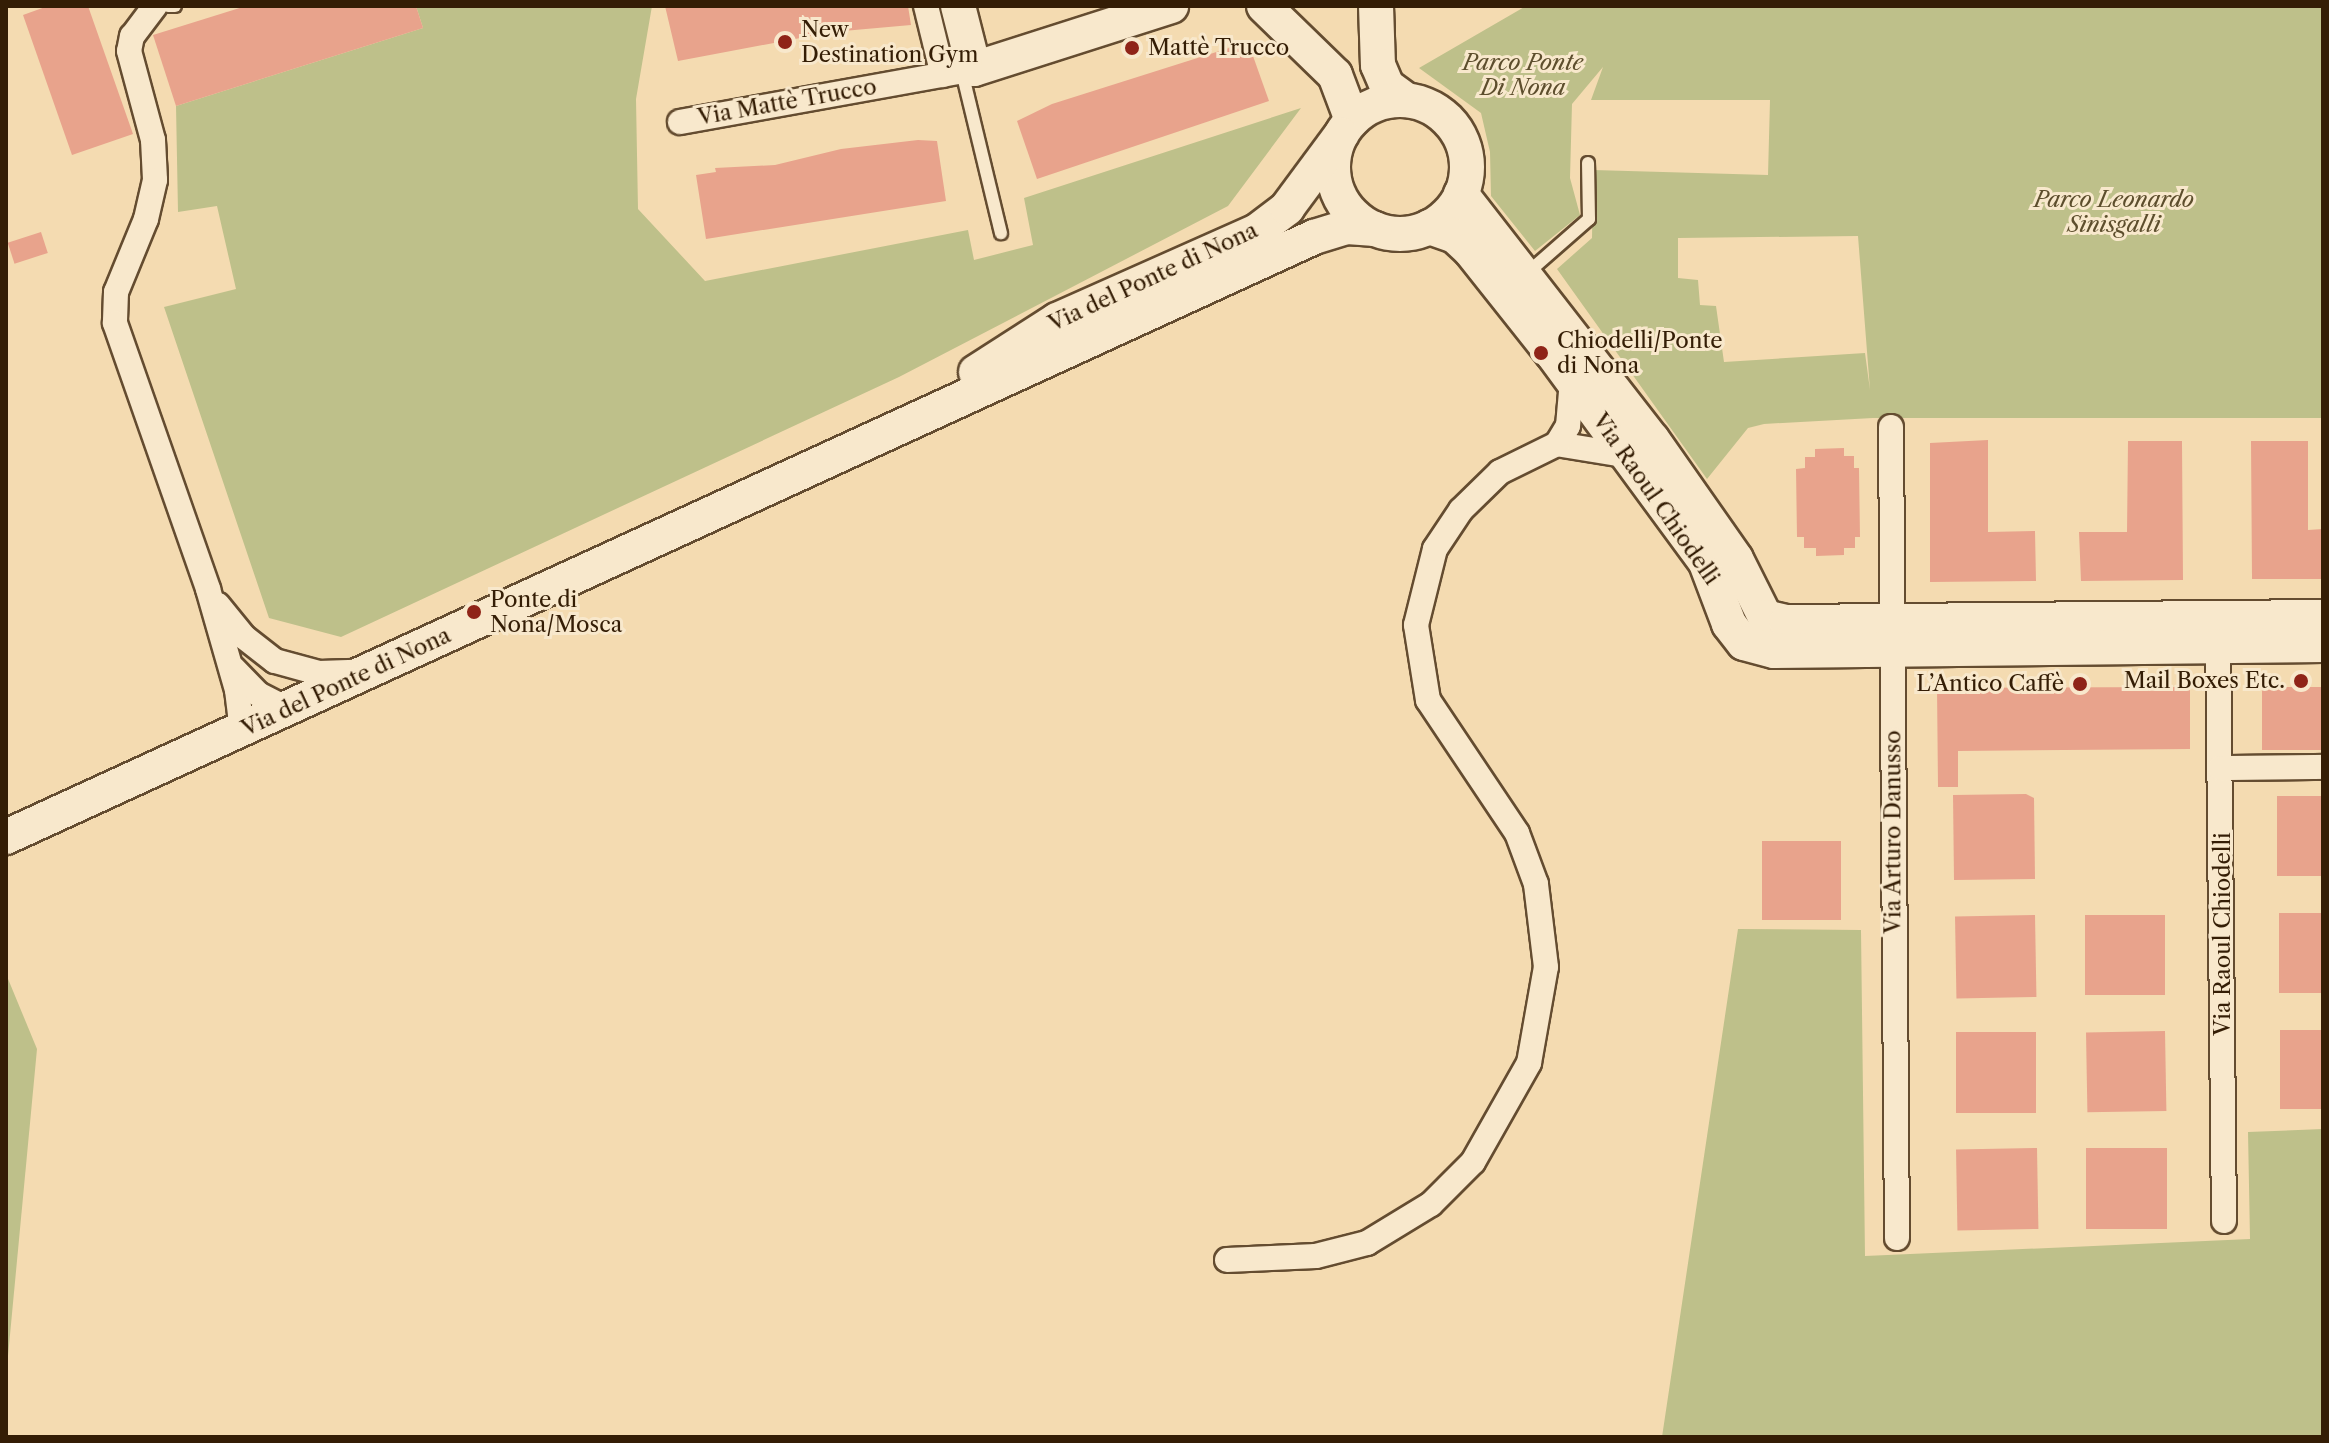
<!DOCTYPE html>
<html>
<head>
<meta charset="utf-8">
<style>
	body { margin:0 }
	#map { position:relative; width:2329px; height:1443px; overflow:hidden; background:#f4dbb1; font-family:"Libre Caslon Text",serif }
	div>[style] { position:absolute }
	.green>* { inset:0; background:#bec08a }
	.building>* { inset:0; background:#e8a38c; transform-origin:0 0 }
	.roads { filter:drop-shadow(2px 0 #644c30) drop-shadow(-2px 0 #644c30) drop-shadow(0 2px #644c30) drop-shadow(0 -2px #644c30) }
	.lane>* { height:12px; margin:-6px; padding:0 6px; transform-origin:6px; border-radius:6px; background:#f8e8cc }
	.street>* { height:24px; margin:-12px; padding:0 12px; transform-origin:12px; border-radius:12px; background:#f8e8cc }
	.secondary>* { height:34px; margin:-17px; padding:0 17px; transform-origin:17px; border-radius:17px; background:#f8e8cc }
	.secondary>.ring { margin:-17px; padding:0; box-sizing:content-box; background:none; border:34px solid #f8e8cc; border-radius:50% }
	.dots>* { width:22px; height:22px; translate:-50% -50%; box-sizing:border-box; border:4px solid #f8e8cc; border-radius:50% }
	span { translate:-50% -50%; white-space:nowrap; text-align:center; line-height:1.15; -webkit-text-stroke:6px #f8e8cc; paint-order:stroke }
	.poi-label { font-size:22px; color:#341d05 }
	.left { translate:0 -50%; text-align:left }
	.right { translate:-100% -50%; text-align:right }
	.park-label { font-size:22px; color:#5d4e2d; font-style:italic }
	.street-label { font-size:22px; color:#341d05 }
	.frame { position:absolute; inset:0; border:8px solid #341d05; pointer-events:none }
</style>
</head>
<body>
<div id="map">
	<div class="green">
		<i style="clip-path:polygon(416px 6px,652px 6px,636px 99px,638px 209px,705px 281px,968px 230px,974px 260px,1033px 245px,1024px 198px,1301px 108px,1228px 206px,899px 377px,341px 637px,269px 618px,164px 307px,236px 289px,217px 206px,178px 212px,176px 106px,423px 28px)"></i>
		<i style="clip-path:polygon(evenodd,1526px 6px,2323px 6px,2323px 418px,1873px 418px,1764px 424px,1748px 428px,1707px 479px,1557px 269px,1592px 238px,1593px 170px,1768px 175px,1770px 100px,1591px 100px,1603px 67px,1572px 104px,1570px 178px,1580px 215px,1535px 251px,1491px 196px,1490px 152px,1481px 113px,1419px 68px,1526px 6px,1858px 236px,1870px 390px,1865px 353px,1724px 362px,1716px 306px,1700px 305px,1698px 280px,1678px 278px,1678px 238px,1858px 236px)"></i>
		<i style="clip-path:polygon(1738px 929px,1861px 930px,1865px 1256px,2250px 1239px,2248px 1132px,2323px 1129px,2323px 1437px,1662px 1437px)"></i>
		<i style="clip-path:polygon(6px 974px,37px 1049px,6px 1377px)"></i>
	</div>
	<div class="building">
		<i style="clip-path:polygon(48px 6px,88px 6px,133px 134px,72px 155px,23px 15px)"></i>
		<i style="clip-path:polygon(246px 6px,416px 6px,423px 28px,176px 106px,153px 35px)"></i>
		<i style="clip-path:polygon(665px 6px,908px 6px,911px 25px,832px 32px,678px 61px)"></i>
		<i style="clip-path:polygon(1248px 42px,1269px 101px,1037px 179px,1017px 121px,1052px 104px)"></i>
		<i style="clip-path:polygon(918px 140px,937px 141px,946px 201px,706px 239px,696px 175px,716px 172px,715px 168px,775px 165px,841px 149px)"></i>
		<i style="left:41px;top:232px;width:22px;height:35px;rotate:72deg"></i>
		<i style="clip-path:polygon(1988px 440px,1988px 532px,2035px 531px,2036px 581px,1930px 582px,1930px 443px)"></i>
		<i style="clip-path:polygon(2128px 441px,2182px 441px,2183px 580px,2081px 581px,2079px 532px,2127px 532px)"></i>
		<i style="clip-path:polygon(2251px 441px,2308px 441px,2308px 530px,2323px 529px,2323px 579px,2252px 579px)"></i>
		<i style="clip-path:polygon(1844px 448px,1844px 456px,1854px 456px,1854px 468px,1859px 468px,1860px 537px,1855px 537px,1855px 548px,1844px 548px,1844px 555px,1816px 556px,1816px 548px,1804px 548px,1804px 537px,1797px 537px,1796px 469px,1805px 468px,1805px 457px,1815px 457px,1815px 449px)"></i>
		<i style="clip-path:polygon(2190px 687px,2190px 749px,1958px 751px,1958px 787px,1938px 787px,1937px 688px)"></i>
		<i style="left:2262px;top:687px;width:61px;height:63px"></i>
		<i style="clip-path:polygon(2026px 794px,2034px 798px,2035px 879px,1954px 880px,1953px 795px)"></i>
		<i style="left:2277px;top:796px;width:46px;height:80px"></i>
		<i style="left:1762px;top:841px;width:79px;height:79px"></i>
		<i style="left:2279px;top:913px;width:44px;height:80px"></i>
		<i style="left:2035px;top:915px;width:82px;height:80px;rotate:89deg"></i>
		<i style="left:2085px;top:915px;width:80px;height:80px"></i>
		<i style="left:2280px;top:1030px;width:43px;height:79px"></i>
		<i style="left:2165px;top:1031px;width:80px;height:79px;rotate:89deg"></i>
		<i style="left:1956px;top:1032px;width:80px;height:81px"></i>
		<i style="left:2037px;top:1148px;width:81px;height:81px;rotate:89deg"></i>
		<i style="left:2086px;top:1148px;width:81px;height:81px"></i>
	</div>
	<div class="roads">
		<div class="lane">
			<i style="left:168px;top:6px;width:7px"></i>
			<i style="left:962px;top:72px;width:166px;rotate:76.4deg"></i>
			<i style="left:1525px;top:275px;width:85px;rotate:-41.2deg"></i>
			<i style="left:1589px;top:219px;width:56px;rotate:-91deg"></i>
		</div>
		<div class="street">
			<i style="left:155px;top:6px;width:38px;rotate:127deg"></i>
			<i style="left:132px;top:36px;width:15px;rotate:101deg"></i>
			<i style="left:129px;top:51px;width:92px;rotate:74.9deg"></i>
			<i style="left:153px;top:140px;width:40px;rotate:87.1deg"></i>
			<i style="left:155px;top:180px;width:40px;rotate:103deg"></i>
			<i style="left:146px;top:219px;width:79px;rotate:112.3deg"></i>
			<i style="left:116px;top:292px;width:31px;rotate:92deg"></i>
			<i style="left:115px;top:323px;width:282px;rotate:70.7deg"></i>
			<i style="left:208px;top:589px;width:105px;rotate:74deg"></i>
			<i style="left:237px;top:690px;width:41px;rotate:83deg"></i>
			<i style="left:926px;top:6px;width:71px;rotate:76.2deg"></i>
			<i style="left:680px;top:122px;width:299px;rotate:-10.2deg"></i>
			<i style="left:1891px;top:427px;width:811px;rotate:89.58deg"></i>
			<i style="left:1557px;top:444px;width:74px;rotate:9.3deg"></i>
			<i style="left:218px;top:605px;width:41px;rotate:50.9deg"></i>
			<i style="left:244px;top:637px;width:39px;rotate:38deg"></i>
			<i style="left:275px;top:661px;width:46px;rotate:15.3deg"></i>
			<i style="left:319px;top:673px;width:37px;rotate:-2deg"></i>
			<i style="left:2218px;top:632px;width:589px;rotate:89.42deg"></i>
			<i style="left:234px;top:669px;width:35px;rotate:46deg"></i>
			<i style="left:258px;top:694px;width:34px;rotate:27deg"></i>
			<i style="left:2220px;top:768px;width:103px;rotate:-0.6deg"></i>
			<i style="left:1227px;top:1260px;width:89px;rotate:-2.6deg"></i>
			<i style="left:1316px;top:1256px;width:53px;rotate:-14.3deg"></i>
			<i style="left:1367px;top:1243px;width:75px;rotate:-31.4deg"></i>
			<i style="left:1431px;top:1204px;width:59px;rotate:-45deg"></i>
			<i style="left:1473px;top:1162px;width:114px;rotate:-60.5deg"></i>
			<i style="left:1529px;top:1063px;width:97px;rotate:-80deg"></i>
			<i style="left:1546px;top:967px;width:84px;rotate:-96.9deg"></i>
			<i style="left:1536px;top:884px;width:54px;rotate:-110.4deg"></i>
			<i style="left:1517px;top:833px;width:160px;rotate:-123.8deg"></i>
			<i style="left:1428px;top:700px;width:76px;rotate:-99.1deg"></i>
			<i style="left:1416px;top:625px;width:78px;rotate:-76deg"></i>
			<i style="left:1435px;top:549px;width:47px;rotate:-56.3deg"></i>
			<i style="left:1461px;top:510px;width:54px;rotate:-44.3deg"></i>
			<i style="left:1500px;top:472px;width:64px;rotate:-26.2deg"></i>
			<i style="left:1557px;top:444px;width:21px;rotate:-59deg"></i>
			<i style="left:1568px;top:426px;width:46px;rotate:-85deg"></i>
		</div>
		<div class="secondary">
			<i style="left:958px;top:6px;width:65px;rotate:75.7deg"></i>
			<i style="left:974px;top:69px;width:207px;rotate:-17.7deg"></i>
			<i style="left:1264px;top:6px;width:99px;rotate:44.2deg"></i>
			<i style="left:1335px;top:75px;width:48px;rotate:69.3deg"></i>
			<i style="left:1376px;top:6px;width:59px;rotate:88.1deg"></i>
			<i style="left:1378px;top:65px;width:23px;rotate:67deg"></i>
			<i style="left:1387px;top:86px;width:22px;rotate:36deg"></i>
			<i class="ring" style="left:1333px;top:100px;width:100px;height:100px"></i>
			<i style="left:1461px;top:194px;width:311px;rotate:52.1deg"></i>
			<i style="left:1652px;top:439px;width:146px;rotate:55deg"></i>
			<i style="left:1736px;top:559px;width:65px;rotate:63.4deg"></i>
			<i style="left:1765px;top:617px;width:22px;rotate:13deg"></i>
			<i style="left:1786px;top:622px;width:537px;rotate:-0.53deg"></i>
			<i style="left:1429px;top:227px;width:28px;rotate:19deg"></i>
			<i style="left:1455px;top:236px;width:21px;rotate:43deg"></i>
			<i style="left:1470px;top:250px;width:132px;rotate:51.5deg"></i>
			<i style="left:1552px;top:353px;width:260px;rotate:53.7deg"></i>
			<i style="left:1706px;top:563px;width:65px;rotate:69.3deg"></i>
			<i style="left:1729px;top:624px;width:24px;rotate:52deg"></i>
			<i style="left:1744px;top:643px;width:31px;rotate:15deg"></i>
			<i style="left:1774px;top:651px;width:549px;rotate:-0.63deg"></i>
			<i style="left:976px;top:372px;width:96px;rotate:-32.7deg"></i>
			<i style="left:1057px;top:320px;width:219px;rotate:-24deg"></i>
			<i style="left:1257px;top:231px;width:38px;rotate:-37deg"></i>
			<i style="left:1287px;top:208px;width:91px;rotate:-53.5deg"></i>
			<i style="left:6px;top:837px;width:1439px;rotate:-24.64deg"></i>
			<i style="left:1314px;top:237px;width:34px;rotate:-17deg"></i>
			<i style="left:1347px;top:227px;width:28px;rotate:4deg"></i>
		</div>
	</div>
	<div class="dots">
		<i style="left:785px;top:42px;background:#8f2418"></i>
		<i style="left:1132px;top:48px;background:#8f2418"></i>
		<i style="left:1541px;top:353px;background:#8f2418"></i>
		<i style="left:474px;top:612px;background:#8f2418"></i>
		<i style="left:2301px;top:681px;background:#8f2418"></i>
		<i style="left:2080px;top:684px;background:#8f2418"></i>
	</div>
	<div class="poi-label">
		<span class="left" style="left:801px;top:42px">New<br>Destination Gym</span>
		<span class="left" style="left:1148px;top:48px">Mattè Trucco</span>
		<span class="left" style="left:1557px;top:353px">Chiodelli/Ponte<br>di Nona</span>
		<span class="left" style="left:490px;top:612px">Ponte di<br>Nona/Mosca</span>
		<span class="right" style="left:2285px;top:681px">Mail Boxes Etc.</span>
		<span class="right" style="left:2064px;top:684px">L’Antico Caffè</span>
	</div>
	<div class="park-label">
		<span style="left:1523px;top:75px">Parco Ponte<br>Di Nona</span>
		<span style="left:2114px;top:212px">Parco Leonardo<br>Sinisgalli</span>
	</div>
	<div class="street-label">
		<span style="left:787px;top:102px;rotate:-10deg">Via Mattè Trucco</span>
		<span style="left:1153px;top:277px;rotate:-25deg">Via del Ponte di Nona</span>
		<span style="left:1656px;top:499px;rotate:55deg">Via Raoul Chiodelli</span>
		<span style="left:346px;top:682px;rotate:-25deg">Via del Ponte di Nona</span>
		<span style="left:1893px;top:832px;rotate:-90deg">Via Arturo Danusso</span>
		<span style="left:2223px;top:934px;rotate:-90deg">Via Raoul Chiodelli</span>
	</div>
	<div class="frame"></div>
</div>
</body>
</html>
